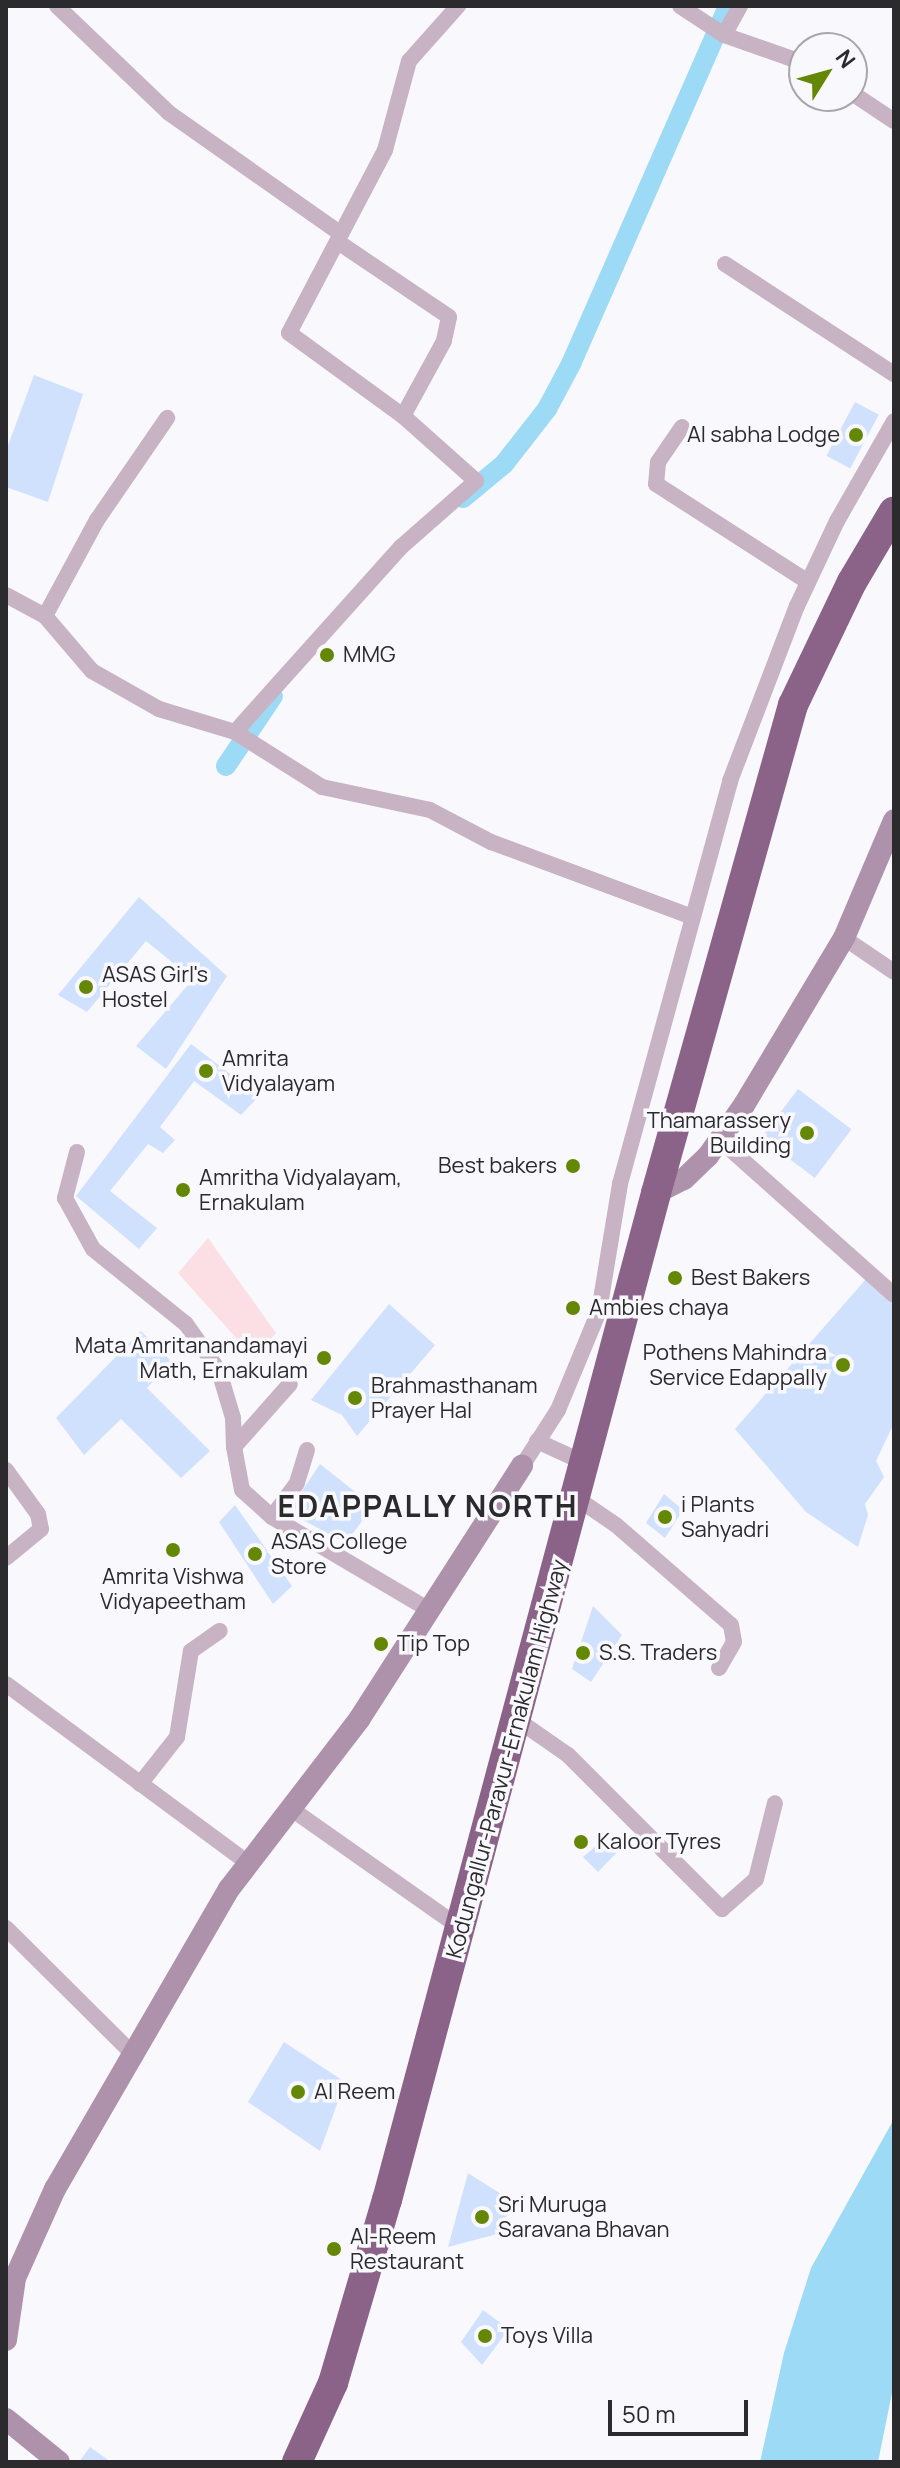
<!DOCTYPE html>
<html>
<head>
<meta charset="utf-8">
<style>
	body { margin:0 }
	#map { position:relative; width:900px; height:2468px; overflow:hidden; background:#f9f8fd; font-family:Manrope,sans-serif }
	div>[style] { position:absolute }
	.green>* { inset:0; background:#fbdfe4 }
	.water>* { inset:0; background:#9cdaf6 }
	.canal>* { height:20px; margin:-10px; padding:0 10px; transform-origin:10px; border-radius:10px; background:#9cdaf6 }
	.building>* { inset:0; background:#d0e1fe; transform-origin:0 0 }
	.street>* { height:16px; margin:-8px; padding:0 8px; transform-origin:8px; border-radius:8px; background:#c7b3c4 }
	.secondary>* { height:22px; margin:-11px; padding:0 11px; transform-origin:11px; border-radius:11px; background:#ae91ab }
	.highway>* { height:30px; margin:-15px; padding:0 15px; transform-origin:15px; border-radius:15px; background:#8c6388 }
	.dots>* { width:22px; height:22px; translate:-50% -50%; box-sizing:border-box; border:4px solid #f9f8fd; border-radius:50% }
	span { translate:-50% -50%; white-space:nowrap; text-align:center; line-height:1.15; -webkit-text-stroke:7px #f9f8fd; paint-order:stroke }
	.poi-label { font-size:22px; color:#2b2b2d }
	.right { translate:-100% -50%; text-align:right }
	.left { translate:0 -50%; text-align:left }
	.street-label { font-size:22px; color:#2b2b2d }
	.district-label { font-size:30px; color:#2b2b2d; font-weight:700; letter-spacing:2px }
	.frame { position:absolute; inset:0; border:8px solid #2b2b2d; pointer-events:none }
	.north { position:absolute; left:788px; top:32px; width:80px; height:80px; box-sizing:border-box; background:#f9f8fd; border:2px solid #a7a6aa; border-radius:50%; rotate:53deg; font-size:22px; font-weight:700; line-height:32px; text-align:center; color:#2b2b2d }
	.north::after { content:''; display:block; margin:auto; width:28px; height:36px; background:#648706; clip-path:polygon(50% 0,100% 100%,50% 72%,0 100%) }
	.scale { position:absolute; left:608px; top:2400px; width:140px; height:36px; box-sizing:border-box; border:4px solid #2b2b2d; border-top:0; padding-left:10px; font-size:24px; line-height:28px; white-space:nowrap; color:#2b2b2d; -webkit-text-stroke:6px #f9f8fd; paint-order:stroke }
</style>
</head>
<body>
<div id="map">
	<div class="green">
		<i style="clip-path:polygon(208px 1238px,276px 1333px,254px 1358px,178px 1273px)"></i>
	</div>
	<div class="water">
		<i style="clip-path:polygon(894px 2119px,894px 2383px,878px 2462px,760px 2462px,784px 2353px,811px 2268px)"></i>
	</div>
	<div class="canal">
		<i style="left:463px;top:498px;width:53px;rotate:-39.7deg"></i>
		<i style="left:504px;top:464px;width:70px;rotate:-52deg"></i>
		<i style="left:547px;top:409px;width:51px;rotate:-61.9deg"></i>
		<i style="left:571px;top:364px;width:391px;rotate:-66.3deg"></i>
		<i style="left:226px;top:766px;width:84px;rotate:-56.1deg"></i>
	</div>
	<div class="building">
		<i style="clip-path:polygon(34px 375px,83px 394px,48px 502px,6px 487px,6px 451px)"></i>
		<i style="left:855px;top:402px;width:27px;height:61px;rotate:28deg"></i>
		<i style="clip-path:polygon(139px 897px,227px 976px,166px 1069px,136px 1046px,193px 979px,146px 941px,87px 1012px,58px 995px)"></i>
		<i style="clip-path:polygon(191px 1044px,259px 1096px,241px 1115px,194px 1081px,160px 1127px,175px 1140px,163px 1153px,148px 1144px,110px 1191px,157px 1228px,139px 1249px,76px 1196px)"></i>
		<i style="left:798px;top:1089px;width:67px;height:61px;rotate:37deg"></i>
		<i style="clip-path:polygon(866px 1279px,894px 1306px,894px 1423px,876px 1461px,884px 1477px,865px 1504px,868px 1515px,858px 1547px,806px 1512px,735px 1429px)"></i>
		<i style="clip-path:polygon(389px 1304px,435px 1345px,357px 1436px,342px 1415px,311px 1400px)"></i>
		<i style="clip-path:polygon(141px 1331px,171px 1361px,147px 1388px,210px 1451px,181px 1478px,121px 1419px,84px 1455px,56px 1418px)"></i>
		<i style="clip-path:polygon(320px 1464px,373px 1506px,346px 1543px,288px 1512px)"></i>
		<i style="clip-path:polygon(664px 1494px,683px 1510px,665px 1538px,646px 1523px)"></i>
		<i style="clip-path:polygon(235px 1505px,292px 1586px,273px 1604px,219px 1522px)"></i>
		<i style="clip-path:polygon(593px 1606px,622px 1635px,591px 1682px,572px 1669px)"></i>
		<i style="clip-path:polygon(610px 1834px,623px 1846px,598px 1872px,583px 1857px)"></i>
		<i style="clip-path:polygon(284px 2042px,345px 2082px,320px 2151px,248px 2102px)"></i>
		<i style="clip-path:polygon(468px 2173px,512px 2201px,501px 2233px,448px 2247px)"></i>
		<i style="clip-path:polygon(483px 2310px,509px 2329px,482px 2365px,461px 2342px)"></i>
		<i style="clip-path:polygon(90px 2447px,111px 2462px,79px 2462px)"></i>
	</div>
	<div class="street">
		<i style="left:57px;top:6px;width:155px;rotate:43.7deg"></i>
		<i style="left:169px;top:113px;width:210px;rotate:35.1deg"></i>
		<i style="left:680px;top:6px;width:53px;rotate:33.4deg"></i>
		<i style="left:724px;top:35px;width:85px;rotate:19.3deg"></i>
		<i style="left:724px;top:35px;width:33px;rotate:-61deg"></i>
		<i style="left:852px;top:93px;width:50px;rotate:33.7deg"></i>
		<i style="left:338px;top:242px;width:134px;rotate:34deg"></i>
		<i style="left:449px;top:317px;width:25px;rotate:102deg"></i>
		<i style="left:444px;top:341px;width:85px;rotate:118.7deg"></i>
		<i style="left:403px;top:416px;width:141px;rotate:-143.9deg"></i>
		<i style="left:289px;top:333px;width:207px;rotate:-62.3deg"></i>
		<i style="left:385px;top:150px;width:92px;rotate:-74.9deg"></i>
		<i style="left:409px;top:61px;width:74px;rotate:-48.3deg"></i>
		<i style="left:725px;top:264px;width:202px;rotate:33.1deg"></i>
		<i style="left:682px;top:427px;width:42px;rotate:124.4deg"></i>
		<i style="left:658px;top:462px;width:22px;rotate:95deg"></i>
		<i style="left:656px;top:484px;width:181px;rotate:32.8deg"></i>
		<i style="left:6px;top:595px;width:44px;rotate:28.3deg"></i>
		<i style="left:45px;top:616px;width:72px;rotate:49.5deg"></i>
		<i style="left:92px;top:671px;width:77px;rotate:29.6deg"></i>
		<i style="left:159px;top:709px;width:79px;rotate:16.8deg"></i>
		<i style="left:235px;top:732px;width:103px;rotate:32.3deg"></i>
		<i style="left:322px;top:787px;width:110px;rotate:12deg"></i>
		<i style="left:430px;top:810px;width:69px;rotate:27.7deg"></i>
		<i style="left:491px;top:842px;width:215px;rotate:20.4deg"></i>
		<i style="left:45px;top:616px;width:109px;rotate:-61.6deg"></i>
		<i style="left:97px;top:520px;width:124px;rotate:-55.5deg"></i>
		<i style="left:235px;top:732px;width:249px;rotate:-48.1deg"></i>
		<i style="left:401px;top:547px;width:100px;rotate:-41.3deg"></i>
		<i style="left:476px;top:481px;width:98px;rotate:-138.3deg"></i>
		<i style="left:844px;top:938px;width:60px;rotate:34.2deg"></i>
		<i style="left:720px;top:1140px;width:233px;rotate:41.7deg"></i>
		<i style="left:77px;top:1152px;width:48px;rotate:104.6deg"></i>
		<i style="left:65px;top:1198px;width:58px;rotate:61.2deg"></i>
		<i style="left:93px;top:1249px;width:119px;rotate:38.9deg"></i>
		<i style="left:186px;top:1324px;width:57px;rotate:54.9deg"></i>
		<i style="left:219px;top:1371px;width:49px;rotate:73.4deg"></i>
		<i style="left:233px;top:1418px;width:29px;rotate:88deg"></i>
		<i style="left:537px;top:1441px;width:55px;rotate:24.7deg"></i>
		<i style="left:307px;top:1450px;width:34px;rotate:107deg"></i>
		<i style="left:297px;top:1483px;width:42px;rotate:126.3deg"></i>
		<i style="left:272px;top:1517px;width:182px;rotate:30.6deg"></i>
		<i style="left:522px;top:1466px;width:67px;rotate:-57.3deg"></i>
		<i style="left:558px;top:1410px;width:107px;rotate:-67.5deg"></i>
		<i style="left:599px;top:1311px;width:129px;rotate:-80.6deg"></i>
		<i style="left:620px;top:1184px;width:418px;rotate:-74.7deg"></i>
		<i style="left:730px;top:781px;width:187px;rotate:-69.1deg"></i>
		<i style="left:797px;top:606px;width:94px;rotate:-64.8deg"></i>
		<i style="left:837px;top:521px;width:115px;rotate:-60.3deg"></i>
		<i style="left:6px;top:1470px;width:54px;rotate:54deg"></i>
		<i style="left:38px;top:1514px;width:15px;rotate:79deg"></i>
		<i style="left:41px;top:1529px;width:45px;rotate:140.4deg"></i>
		<i style="left:578px;top:1499px;width:46px;rotate:34.4deg"></i>
		<i style="left:616px;top:1525px;width:152px;rotate:41deg"></i>
		<i style="left:731px;top:1625px;width:17px;rotate:80deg"></i>
		<i style="left:734px;top:1642px;width:30px;rotate:120deg"></i>
		<i style="left:272px;top:1517px;width:40px;rotate:-138deg"></i>
		<i style="left:242px;top:1490px;width:44px;rotate:-100.5deg"></i>
		<i style="left:234px;top:1447px;width:84px;rotate:-48.4deg"></i>
		<i style="left:6px;top:1684px;width:301px;rotate:36.5deg"></i>
		<i style="left:519px;top:1721px;width:60px;rotate:34.8deg"></i>
		<i style="left:568px;top:1755px;width:218px;rotate:45deg"></i>
		<i style="left:722px;top:1909px;width:45px;rotate:-41.4deg"></i>
		<i style="left:756px;top:1879px;width:78px;rotate:-76deg"></i>
		<i style="left:140px;top:1784px;width:60px;rotate:-51.8deg"></i>
		<i style="left:177px;top:1737px;width:87px;rotate:-80.8deg"></i>
		<i style="left:191px;top:1651px;width:35px;rotate:-35deg"></i>
		<i style="left:290px;top:1808px;width:209px;rotate:35.1deg"></i>
		<i style="left:6px;top:1928px;width:180px;rotate:44.8deg"></i>
	</div>
	<div class="secondary">
		<i style="left:656px;top:1193px;width:31px;rotate:-27deg"></i>
		<i style="left:684px;top:1179px;width:33px;rotate:-44deg"></i>
		<i style="left:708px;top:1156px;width:62px;rotate:-54.8deg"></i>
		<i style="left:744px;top:1105px;width:195px;rotate:-59.1deg"></i>
		<i style="left:844px;top:938px;width:128px;rotate:-67deg"></i>
		<i style="left:6px;top:2340px;width:63px;rotate:-81.7deg"></i>
		<i style="left:15px;top:2278px;width:98px;rotate:-65.8deg"></i>
		<i style="left:55px;top:2189px;width:347px;rotate:-59.9deg"></i>
		<i style="left:229px;top:1889px;width:215px;rotate:-52.5deg"></i>
		<i style="left:360px;top:1718px;width:300px;rotate:-57.3deg"></i>
		<i style="left:6px;top:2419px;width:68px;rotate:39.1deg"></i>
	</div>
	<div class="highway">
		<i style="left:297px;top:2462px;width:87px;rotate:-65.5deg"></i>
		<i style="left:333px;top:2383px;width:191px;rotate:-73.6deg"></i>
		<i style="left:387px;top:2200px;width:1042px;rotate:-75.04deg"></i>
		<i style="left:656px;top:1193px;width:507px;rotate:-74.32deg"></i>
		<i style="left:793px;top:705px;width:136px;rotate:-64.4deg"></i>
		<i style="left:852px;top:582px;width:82px;rotate:-59.4deg"></i>
	</div>
	<div class="dots">
		<i style="left:856px;top:435px;background:#648706"></i>
		<i style="left:327px;top:655px;background:#648706"></i>
		<i style="left:86px;top:987px;background:#648706"></i>
		<i style="left:206px;top:1071px;background:#648706"></i>
		<i style="left:807px;top:1133px;background:#648706"></i>
		<i style="left:573px;top:1166px;background:#648706"></i>
		<i style="left:183px;top:1190px;background:#648706"></i>
		<i style="left:675px;top:1278px;background:#648706"></i>
		<i style="left:573px;top:1308px;background:#648706"></i>
		<i style="left:324px;top:1358px;background:#648706"></i>
		<i style="left:843px;top:1365px;background:#648706"></i>
		<i style="left:355px;top:1398px;background:#648706"></i>
		<i style="left:665px;top:1517px;background:#648706"></i>
		<i style="left:173px;top:1550px;background:#648706"></i>
		<i style="left:255px;top:1554px;background:#648706"></i>
		<i style="left:381px;top:1644px;background:#648706"></i>
		<i style="left:583px;top:1653px;background:#648706"></i>
		<i style="left:581px;top:1842px;background:#648706"></i>
		<i style="left:298px;top:2092px;background:#648706"></i>
		<i style="left:482px;top:2217px;background:#648706"></i>
		<i style="left:334px;top:2249px;background:#648706"></i>
		<i style="left:485px;top:2336px;background:#648706"></i>
	</div>
	<div class="poi-label">
		<span class="right" style="left:840px;top:435px">Al sabha Lodge</span>
		<span class="left" style="left:343px;top:655px">MMG</span>
		<span class="left" style="left:102px;top:987px">ASAS Girl's<br>Hostel</span>
		<span class="left" style="left:222px;top:1071px">Amrita<br>Vidyalayam</span>
		<span class="right" style="left:791px;top:1133px">Thamarassery<br>Building</span>
		<span class="right" style="left:557px;top:1166px">Best bakers</span>
		<span class="left" style="left:199px;top:1190px">Amritha Vidyalayam,<br>Ernakulam</span>
		<span class="left" style="left:691px;top:1278px">Best Bakers</span>
		<span class="left" style="left:589px;top:1308px">Ambies chaya</span>
		<span class="right" style="left:308px;top:1358px">Mata Amritanandamayi<br>Math, Ernakulam</span>
		<span class="right" style="left:827px;top:1365px">Pothens Mahindra<br>Service Edappally</span>
		<span class="left" style="left:371px;top:1398px">Brahmasthanam<br>Prayer Hal</span>
		<span class="left" style="left:681px;top:1517px">i Plants<br>Sahyadri</span>
		<span class="left" style="left:271px;top:1554px">ASAS College<br>Store</span>
		<span style="left:173px;top:1589px">Amrita Vishwa<br>Vidyapeetham</span>
		<span class="left" style="left:397px;top:1644px">Tip Top</span>
		<span class="left" style="left:599px;top:1653px">S.S. Traders</span>
		<span class="left" style="left:597px;top:1842px">Kaloor Tyres</span>
		<span class="left" style="left:314px;top:2092px">Al Reem</span>
		<span class="left" style="left:498px;top:2217px">Sri Muruga<br>Saravana Bhavan</span>
		<span class="left" style="left:350px;top:2249px">Al-Reem<br>Restaurant</span>
		<span class="left" style="left:501px;top:2336px">Toys Villa</span>
	</div>
	<div class="street-label">
		<span style="left:507px;top:1759px;rotate:-75deg">Kodungallur-Paravur-Ernakulam Highway</span>
	</div>
	<div class="district-label">
		<span style="left:428px;top:1506px">EDAPPALLY NORTH</span>
	</div>
	<div class="frame"></div>
	<div class="north">N</div>
	<div class="scale">50 m</div>
</div>
</body>
</html>
